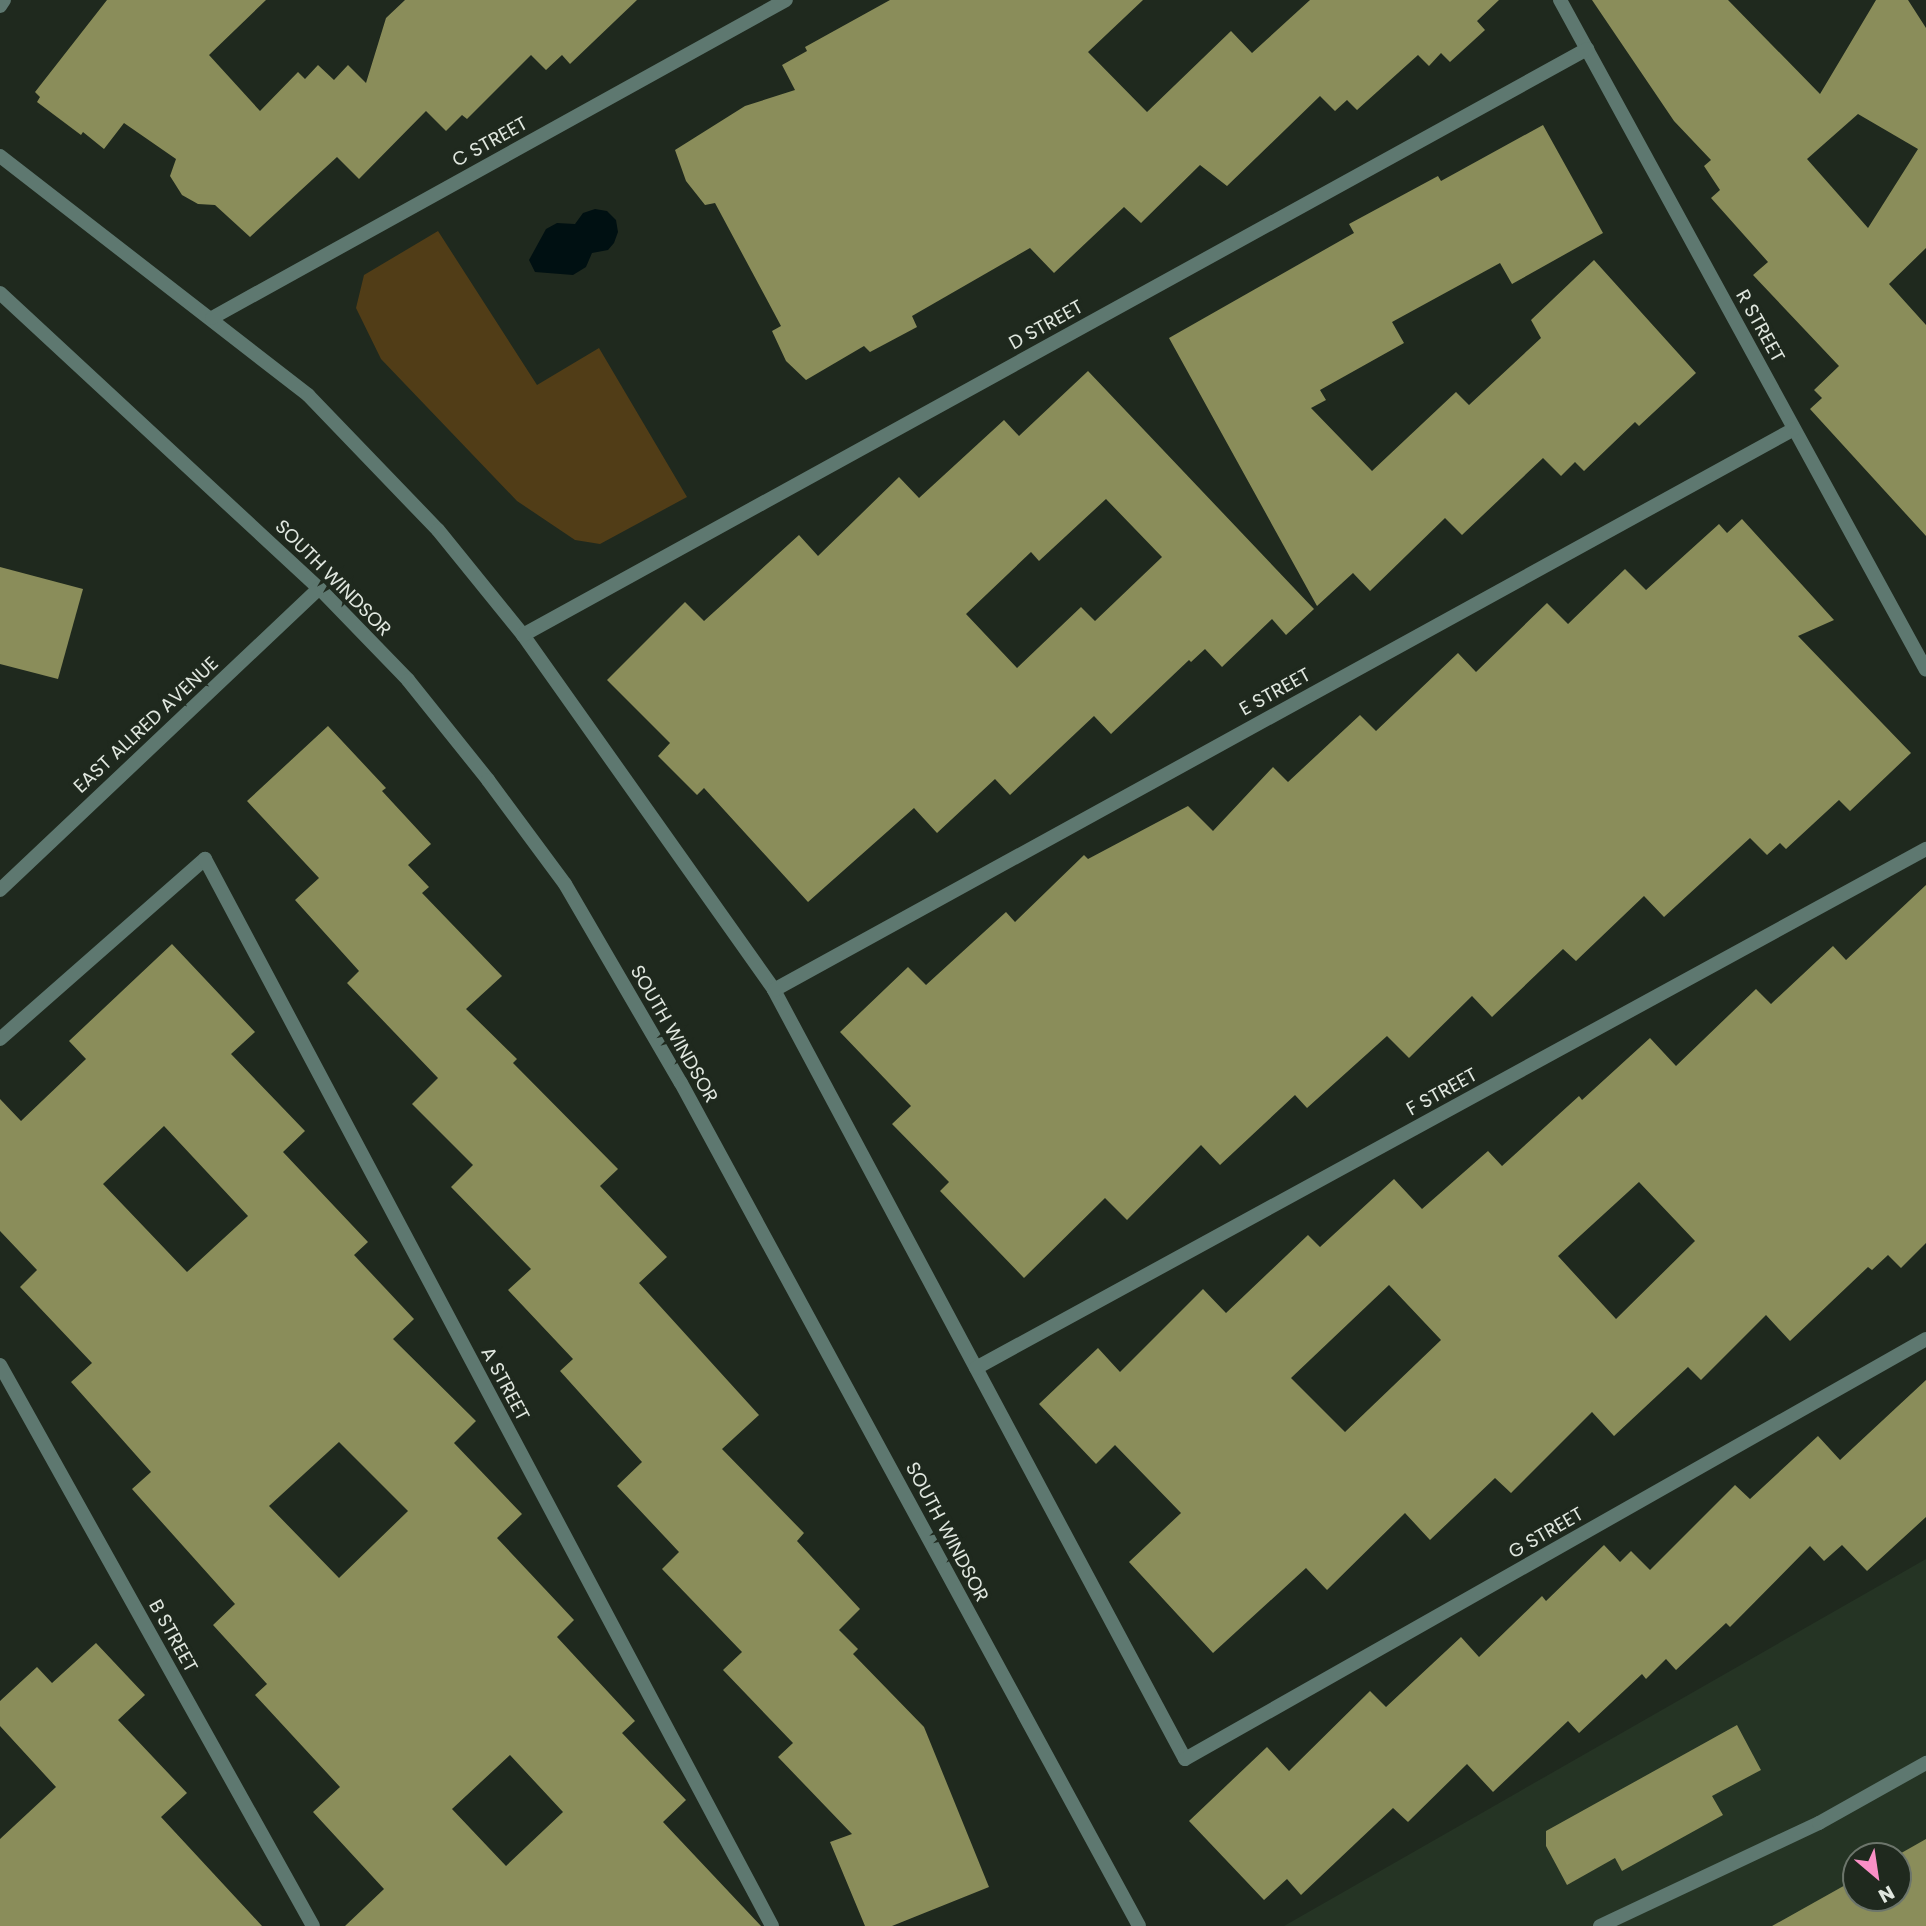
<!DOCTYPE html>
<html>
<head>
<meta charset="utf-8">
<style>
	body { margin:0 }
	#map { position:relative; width:1926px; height:1926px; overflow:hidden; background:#1f291e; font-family:Poppins,sans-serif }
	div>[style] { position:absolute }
	.built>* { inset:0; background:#253424 }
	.green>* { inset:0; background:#513d17 }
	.water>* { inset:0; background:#001012 }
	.building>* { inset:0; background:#8a8d5a }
	.lane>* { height:14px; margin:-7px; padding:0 7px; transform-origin:7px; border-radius:7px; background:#5e7870 }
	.street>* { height:14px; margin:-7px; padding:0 7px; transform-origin:7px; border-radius:7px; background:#5e7870 }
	span { translate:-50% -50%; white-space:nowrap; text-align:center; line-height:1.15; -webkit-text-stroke:7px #1f291e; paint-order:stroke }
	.street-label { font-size:19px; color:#e0e7df }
	.north { position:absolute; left:1842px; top:1842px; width:70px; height:70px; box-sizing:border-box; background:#1f291e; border:2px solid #6c756b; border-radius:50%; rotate:151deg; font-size:19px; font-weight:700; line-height:28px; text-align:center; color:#e0e7df }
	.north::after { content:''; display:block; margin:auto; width:24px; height:32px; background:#fa8fc6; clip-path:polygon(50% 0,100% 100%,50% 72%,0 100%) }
</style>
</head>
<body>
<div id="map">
	<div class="built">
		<i style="clip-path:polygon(evenodd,1926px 1559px,1926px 1926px,1284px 1926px,1926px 1559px,1856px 1856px,1898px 1856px,1898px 1898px,1856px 1898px,1856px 1856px)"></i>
	</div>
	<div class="green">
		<i style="clip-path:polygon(438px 231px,537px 385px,599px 348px,687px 497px,600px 544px,575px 540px,517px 501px,381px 359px,356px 308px,364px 275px)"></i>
	</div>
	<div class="water">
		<i style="clip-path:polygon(595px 209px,607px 211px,616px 220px,618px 232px,614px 243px,608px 250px,592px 253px,586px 267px,573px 275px,535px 272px,529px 260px,546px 229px,557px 223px,575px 224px,583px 213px)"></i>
	</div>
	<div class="building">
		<i style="clip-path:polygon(107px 0,266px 0,209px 55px,260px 111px,298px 72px,305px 79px,318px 65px,334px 80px,348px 65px,366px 83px,386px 18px,405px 0,637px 0,570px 64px,562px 55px,546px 70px,531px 55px,467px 119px,462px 115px,446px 131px,426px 111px,359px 179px,337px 157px,250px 237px,215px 205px,198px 204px,182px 195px,170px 176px,176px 159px,124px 123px,104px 149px,83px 132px,81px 135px,37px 102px,40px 97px,35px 92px)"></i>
		<i style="clip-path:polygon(890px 0,1143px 0,1088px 52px,1147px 112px,1231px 31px,1252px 53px,1310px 0,1499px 0,1477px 21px,1485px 30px,1450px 62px,1441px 53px,1429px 66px,1418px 55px,1357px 110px,1347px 100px,1335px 111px,1320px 96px,1227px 186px,1200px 165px,1141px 223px,1124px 207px,1054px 273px,1030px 248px,912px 316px,917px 327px,870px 352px,864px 346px,806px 380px,786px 361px,772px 331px,781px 326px,715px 203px,705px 205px,686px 181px,675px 150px,745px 106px,795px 90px,782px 65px,807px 51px,805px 47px)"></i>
		<i style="clip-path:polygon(evenodd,1592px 0,1728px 0,1820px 94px,1876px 0,1908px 0,1926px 28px,1926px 248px,1889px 284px,1926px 325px,1926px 536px,1810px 409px,1822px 398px,1814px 390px,1839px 366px,1753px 275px,1768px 262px,1711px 198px,1720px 190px,1704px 166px,1711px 160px,1674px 121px,1592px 0,1858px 114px,1918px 149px,1868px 228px,1807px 159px,1858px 114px)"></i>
		<i style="clip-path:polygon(1543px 125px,1603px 233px,1512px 284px,1500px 263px,1392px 322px,1404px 343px,1320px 390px,1326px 400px,1311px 408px,1372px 471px,1456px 392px,1469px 405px,1541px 338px,1531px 320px,1594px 260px,1696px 373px,1639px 426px,1635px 422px,1584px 471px,1575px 462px,1561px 476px,1543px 458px,1462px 535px,1445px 518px,1370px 591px,1353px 573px,1317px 606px,1169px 338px,1354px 233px,1349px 224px,1438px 176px,1441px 181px)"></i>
		<i style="clip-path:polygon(evenodd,1088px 371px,1314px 609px,1286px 635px,1272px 619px,1222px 667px,1205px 649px,1191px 662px,1189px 660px,1111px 734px,1094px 716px,1010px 795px,995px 779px,937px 833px,914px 808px,808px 902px,704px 788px,697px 795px,658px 756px,670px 743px,607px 680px,685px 602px,704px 621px,799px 535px,818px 556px,899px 477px,919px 498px,1004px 420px,1019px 436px,1088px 371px,1106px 499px,1162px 557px,1095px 621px,1081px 607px,1017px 668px,966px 614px,1031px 552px,1039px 561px,1106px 499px)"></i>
		<i style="clip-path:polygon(1742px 519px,1834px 620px,1798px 636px,1911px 753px,1850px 811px,1839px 800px,1786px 849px,1780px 843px,1767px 855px,1750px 838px,1664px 917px,1644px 896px,1576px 961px,1563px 949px,1492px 1017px,1472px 996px,1409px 1058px,1387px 1036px,1307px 1108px,1295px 1095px,1220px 1165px,1201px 1145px,1127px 1220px,1105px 1198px,1024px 1278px,940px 1191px,949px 1182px,892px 1124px,911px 1106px,840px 1032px,908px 967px,926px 985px,1006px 912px,1015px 922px,1084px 855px,1088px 859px,1188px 806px,1213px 831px,1273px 767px,1288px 782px,1360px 715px,1376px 731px,1458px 653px,1476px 672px,1547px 603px,1568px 624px,1625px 569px,1646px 590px,1719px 524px,1727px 533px)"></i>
		<i style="clip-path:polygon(0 567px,83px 589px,58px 679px,0 664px)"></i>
		<i style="clip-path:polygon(328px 726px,386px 788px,382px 791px,431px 844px,408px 865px,429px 887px,422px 893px,502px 976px,466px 1009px,517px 1059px,513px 1063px,618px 1169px,600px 1186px,667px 1257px,639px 1283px,759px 1415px,722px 1449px,804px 1533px,797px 1541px,860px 1609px,839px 1630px,858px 1649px,853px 1654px,924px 1727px,989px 1887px,892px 1926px,865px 1926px,830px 1842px,852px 1834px,778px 1757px,793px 1743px,723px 1670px,742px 1652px,662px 1569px,679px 1552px,617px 1486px,642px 1462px,560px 1371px,573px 1359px,508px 1290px,531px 1269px,451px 1187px,473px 1165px,412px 1104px,438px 1078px,347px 983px,359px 971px,295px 900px,319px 878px,247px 801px)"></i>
		<i style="clip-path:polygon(evenodd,1926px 885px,1926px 1243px,1901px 1268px,1888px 1255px,1872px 1270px,1868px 1267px,1790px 1341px,1766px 1315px,1701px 1380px,1688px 1367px,1614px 1436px,1592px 1412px,1511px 1493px,1495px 1478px,1430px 1540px,1405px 1513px,1327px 1590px,1306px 1568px,1213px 1653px,1129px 1562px,1181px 1513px,1115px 1445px,1096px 1464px,1039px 1404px,1098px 1348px,1120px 1372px,1203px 1289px,1226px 1313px,1308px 1235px,1320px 1247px,1394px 1179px,1422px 1209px,1488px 1151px,1502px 1166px,1579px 1096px,1582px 1100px,1650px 1038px,1676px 1066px,1756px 989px,1771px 1004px,1833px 946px,1846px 960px,1926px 885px,1639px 1182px,1695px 1241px,1616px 1319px,1558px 1256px,1639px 1182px,1926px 885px,1389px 1285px,1441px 1340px,1345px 1432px,1291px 1378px,1389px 1285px)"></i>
		<i style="clip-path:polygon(evenodd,172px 944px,255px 1032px,231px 1054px,305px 1131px,283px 1152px,368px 1242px,354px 1255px,414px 1319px,393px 1339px,476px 1421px,454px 1443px,522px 1514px,497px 1538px,574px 1620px,557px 1637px,635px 1721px,622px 1733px,686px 1800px,663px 1822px,761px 1926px,345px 1926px,384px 1889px,313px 1812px,340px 1787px,255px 1695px,267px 1684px,213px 1625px,235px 1604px,132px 1489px,151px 1472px,71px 1382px,92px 1363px,20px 1287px,37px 1270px,0 1231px,0 1099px,21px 1121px,86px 1059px,69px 1041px,172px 944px,164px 1126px,248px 1216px,187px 1272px,103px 1184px,164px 1126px,172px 944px,339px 1442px,408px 1511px,339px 1578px,269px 1506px,339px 1442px,172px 944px,510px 1755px,563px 1812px,506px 1866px,452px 1809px,510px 1755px)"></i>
		<i style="clip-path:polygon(1926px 1380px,1926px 1517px,1867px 1571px,1842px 1545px,1824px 1561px,1810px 1546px,1730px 1627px,1726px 1623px,1676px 1670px,1666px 1659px,1646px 1679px,1642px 1674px,1579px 1733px,1568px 1721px,1493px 1792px,1467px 1764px,1408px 1822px,1393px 1808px,1301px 1895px,1287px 1879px,1264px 1900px,1189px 1821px,1267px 1747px,1289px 1771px,1370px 1691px,1386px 1707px,1461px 1637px,1479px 1657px,1542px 1596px,1546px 1601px,1604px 1545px,1620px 1562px,1631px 1551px,1650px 1570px,1735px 1485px,1750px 1499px,1818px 1436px,1840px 1460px)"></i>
		<i style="clip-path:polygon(96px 1643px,145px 1695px,118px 1720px,187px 1793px,161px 1817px,262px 1926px,0 1926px,0 1839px,56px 1787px,0 1726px,0 1701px,37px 1667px,52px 1683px)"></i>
		<i style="clip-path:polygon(1737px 1725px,1761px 1770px,1712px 1796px,1723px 1815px,1622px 1871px,1615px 1858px,1567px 1885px,1546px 1846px,1546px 1831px)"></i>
		<i style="clip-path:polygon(1926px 1839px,1926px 1926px,1772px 1926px,1856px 1879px,1856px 1898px,1898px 1898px,1896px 1856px)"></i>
	</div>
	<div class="lane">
		<i style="left:1560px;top:0;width:763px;rotate:61.35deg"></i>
		<i style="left:0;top:6px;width:7px;rotate:-56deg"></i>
		<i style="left:0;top:156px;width:390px;rotate:37.8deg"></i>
		<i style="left:308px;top:395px;width:187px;rotate:46.1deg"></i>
		<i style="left:438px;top:530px;width:135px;rotate:51deg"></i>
		<i style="left:523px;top:635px;width:435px;rotate:54.7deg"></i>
		<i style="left:774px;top:990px;width:872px;rotate:61.88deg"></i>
		<i style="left:1185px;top:1759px;width:852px;rotate:-29.54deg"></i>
		<i style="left:212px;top:318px;width:656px;rotate:-28.99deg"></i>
		<i style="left:523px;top:635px;width:1215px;rotate:-28.84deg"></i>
		<i style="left:774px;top:990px;width:1164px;rotate:-28.81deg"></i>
		<i style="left:0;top:1039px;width:273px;rotate:-41.3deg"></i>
		<i style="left:205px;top:859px;width:1208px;rotate:62.01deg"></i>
		<i style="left:0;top:1365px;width:642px;rotate:60.84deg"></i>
		<i style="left:976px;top:1368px;width:1083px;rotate:-28.65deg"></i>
		<i style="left:1600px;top:1926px;width:242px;rotate:-25.2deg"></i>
		<i style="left:1819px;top:1823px;width:123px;rotate:-29.3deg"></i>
	</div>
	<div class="street">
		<i style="left:0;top:293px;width:434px;rotate:42.8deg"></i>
		<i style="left:319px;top:588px;width:128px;rotate:45.9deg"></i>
		<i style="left:408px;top:680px;width:128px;rotate:51.3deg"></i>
		<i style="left:488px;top:780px;width:129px;rotate:53.5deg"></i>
		<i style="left:565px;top:884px;width:230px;rotate:59.8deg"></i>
		<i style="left:681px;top:1083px;width:959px;rotate:61.48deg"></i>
		<i style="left:0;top:890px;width:439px;rotate:-43.4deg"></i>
	</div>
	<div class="street-label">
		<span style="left:490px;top:142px;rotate:-29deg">C STREET</span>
		<span style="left:1046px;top:325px;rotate:-29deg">D STREET</span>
		<span style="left:1760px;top:326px;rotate:61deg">R STREET</span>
		<span style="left:333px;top:578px;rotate:45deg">SOUTH WINDSOR</span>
		<span style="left:1275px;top:692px;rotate:-29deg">E STREET</span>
		<span style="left:146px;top:725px;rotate:-43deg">EAST ALLRED AVENUE</span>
		<span style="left:674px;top:1034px;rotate:60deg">SOUTH WINDSOR</span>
		<span style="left:1442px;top:1092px;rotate:-29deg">F STREET</span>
		<span style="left:505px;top:1384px;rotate:62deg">A STREET</span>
		<span style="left:947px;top:1532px;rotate:62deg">SOUTH WINDSOR</span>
		<span style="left:1546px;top:1533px;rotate:-30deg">G STREET</span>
		<span style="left:173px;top:1636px;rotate:61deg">B STREET</span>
	</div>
	<div class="north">N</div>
</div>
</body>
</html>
